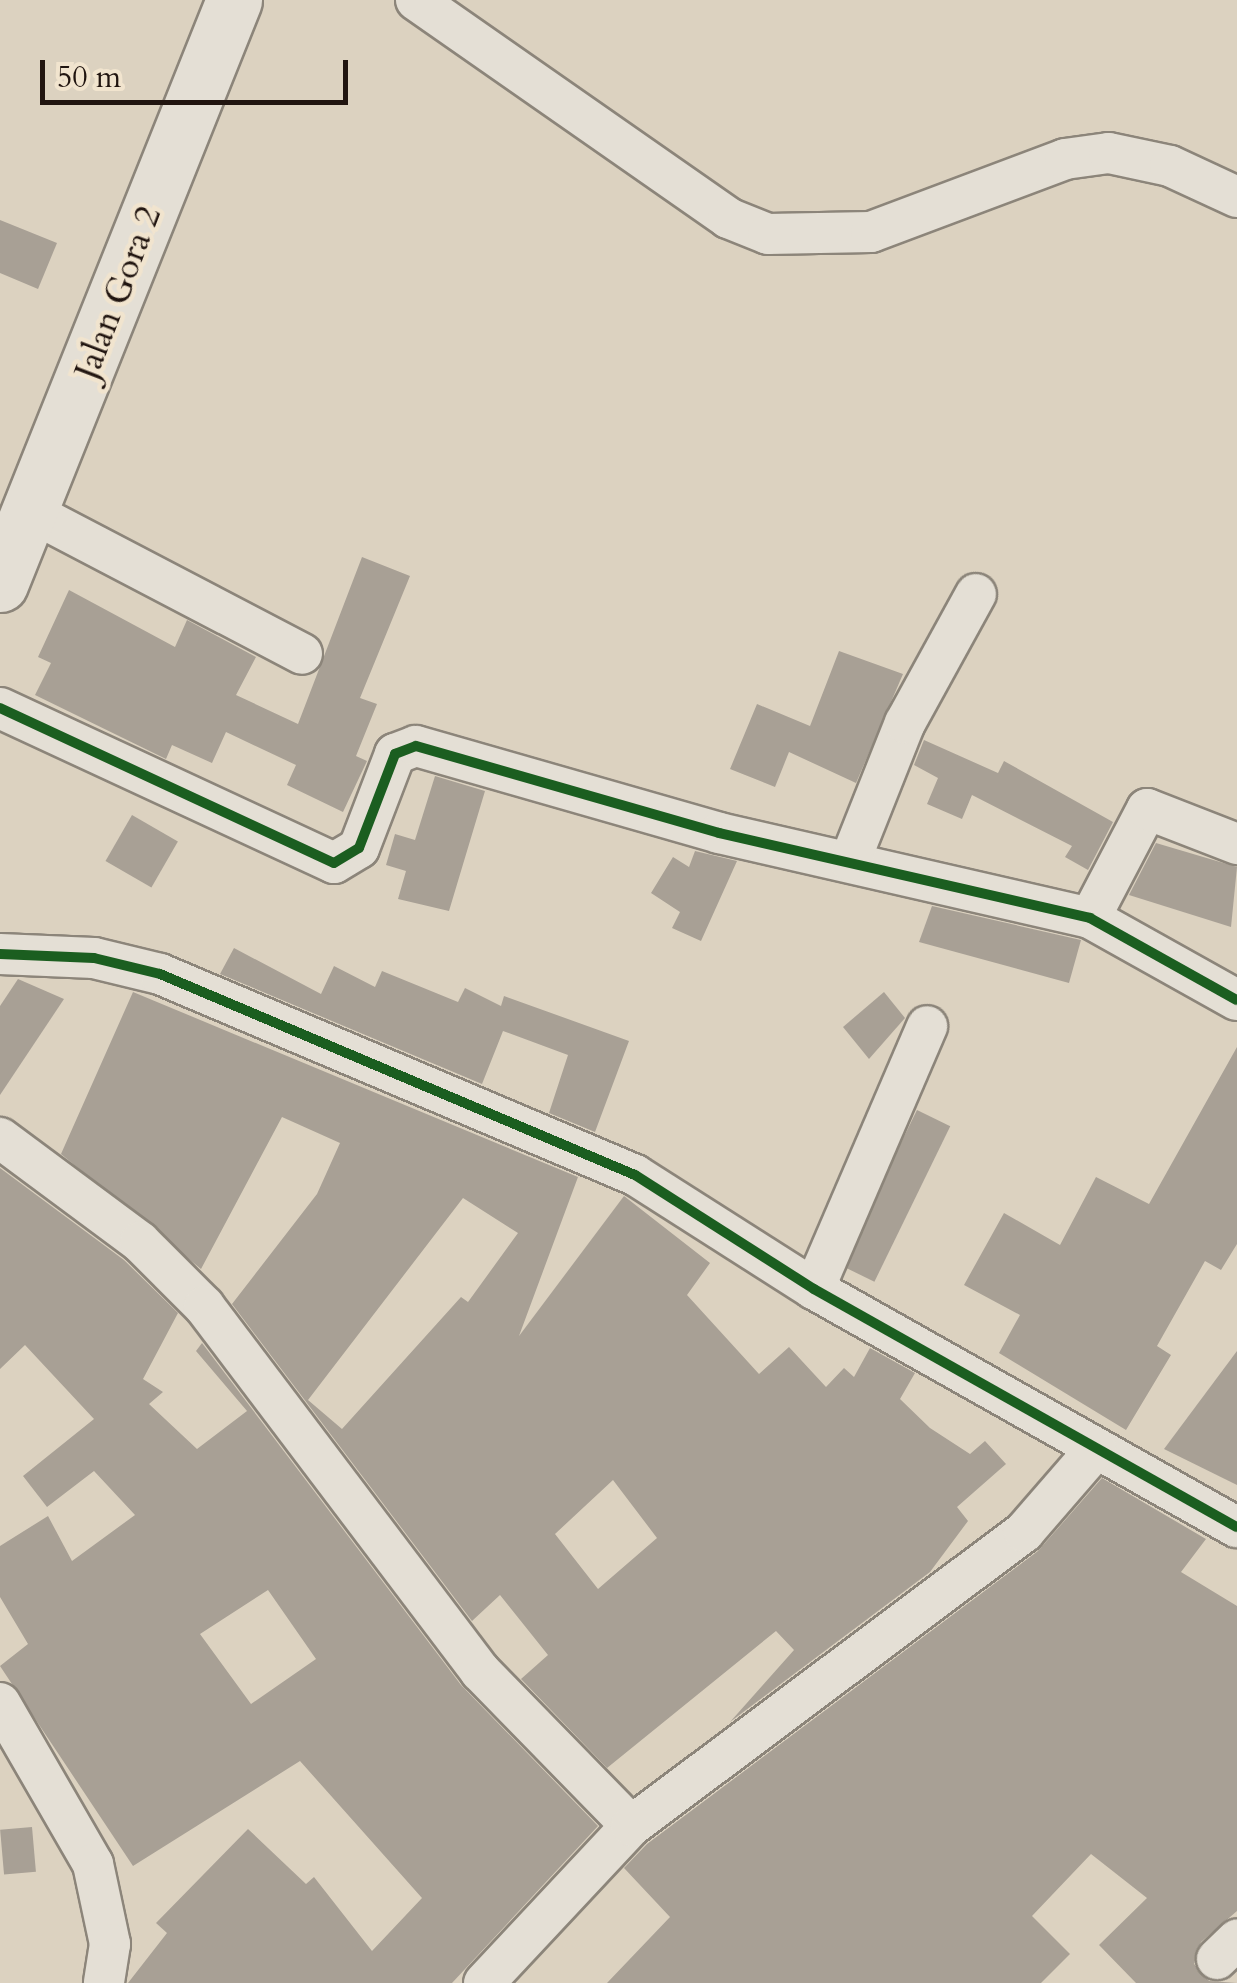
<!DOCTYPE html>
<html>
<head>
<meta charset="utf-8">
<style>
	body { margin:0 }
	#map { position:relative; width:1237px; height:1983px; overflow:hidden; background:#dcd2c0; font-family:Cardo,serif }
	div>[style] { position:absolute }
	.building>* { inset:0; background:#a8a095; transform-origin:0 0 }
	.roads { filter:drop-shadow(2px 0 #8c857a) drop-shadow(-2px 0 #8c857a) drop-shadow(0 2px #8c857a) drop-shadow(0 -2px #8c857a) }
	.street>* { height:40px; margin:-20px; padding:0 20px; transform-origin:20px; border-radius:20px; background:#e4dfd5 }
	.secondary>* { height:55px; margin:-27.5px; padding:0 27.5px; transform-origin:27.5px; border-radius:27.5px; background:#e4dfd5 }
	.cycleway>* { height:10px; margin:-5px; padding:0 5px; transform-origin:5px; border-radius:5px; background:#1b5e20 }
	span { translate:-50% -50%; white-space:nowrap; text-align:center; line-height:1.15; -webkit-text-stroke:9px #f1e4ce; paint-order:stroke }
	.street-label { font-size:35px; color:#211510 }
	.scale { position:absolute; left:40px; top:60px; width:308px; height:45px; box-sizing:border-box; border:5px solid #211510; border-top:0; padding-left:12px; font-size:30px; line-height:35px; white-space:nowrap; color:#211510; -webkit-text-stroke:8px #f1e4ce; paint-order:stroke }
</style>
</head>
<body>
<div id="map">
	<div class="building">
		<i style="clip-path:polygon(0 220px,57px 243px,38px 289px,0 273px)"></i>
		<i style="clip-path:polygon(362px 557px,410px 576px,360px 698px,377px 704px,356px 756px,367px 761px,343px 812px,287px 785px,296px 765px,226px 732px,212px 763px,172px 745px,166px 759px,35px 695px,51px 663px,38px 657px,69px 590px,175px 647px,187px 620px,256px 657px,236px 695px,298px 724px)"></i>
		<i style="clip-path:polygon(839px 651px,903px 674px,856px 783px,789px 752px,775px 787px,730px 769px,757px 704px,810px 726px)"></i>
		<i style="clip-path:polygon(924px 740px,998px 773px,1004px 761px,1113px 822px,1088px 870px,1065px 857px,1072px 846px,972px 795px,962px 819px,927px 804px,938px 778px,914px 765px)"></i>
		<i style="clip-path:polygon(435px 776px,485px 791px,449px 911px,398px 899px,406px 871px,386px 865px,395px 834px,415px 840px)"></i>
		<i style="left:132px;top:815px;width:53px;height:53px;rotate:30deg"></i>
		<i style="clip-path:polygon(1156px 843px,1237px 867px,1231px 927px,1129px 895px)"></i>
		<i style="clip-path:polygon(695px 851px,737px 861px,701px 941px,672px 928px,680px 912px,651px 893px,673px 857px,689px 867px)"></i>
		<i style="clip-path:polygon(932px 906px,1081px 940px,1069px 983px,919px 942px)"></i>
		<i style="clip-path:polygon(234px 948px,321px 994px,334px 966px,375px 987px,382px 971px,458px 1002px,465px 988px,501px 1006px,504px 996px,629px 1041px,595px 1132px,549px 1113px,568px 1055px,503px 1031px,482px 1084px,220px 974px)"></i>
		<i style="clip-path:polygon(18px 979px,64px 999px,0 1095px,0 1006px)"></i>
		<i style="clip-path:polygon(evenodd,133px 992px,578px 1177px,519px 1336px,624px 1196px,710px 1263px,687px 1295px,759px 1374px,789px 1347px,826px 1387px,844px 1368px,854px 1377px,870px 1348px,915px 1373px,900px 1399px,930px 1428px,970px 1454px,985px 1441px,1006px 1464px,957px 1507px,968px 1521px,930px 1572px,730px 1722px,794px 1650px,776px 1631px,607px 1768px,521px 1679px,548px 1655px,500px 1595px,472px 1621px,232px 1304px,317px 1194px,340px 1143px,282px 1117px,201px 1269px,61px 1154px,133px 992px,463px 1198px,518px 1233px,468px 1302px,461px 1297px,342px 1429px,308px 1400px,463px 1198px,133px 992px,613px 1480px,657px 1538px,598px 1589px,555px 1534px,613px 1480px)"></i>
		<i style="clip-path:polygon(884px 992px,905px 1018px,869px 1059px,843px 1027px)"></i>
		<i style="clip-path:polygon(1237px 1047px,1237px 1244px,1221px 1270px,1205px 1261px,1157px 1346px,1171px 1355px,1126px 1430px,999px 1353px,1020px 1315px,964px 1285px,1004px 1213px,1060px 1245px,1096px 1177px,1149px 1204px)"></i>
		<i style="left:917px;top:1110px;width:37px;height:173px;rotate:26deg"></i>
		<i style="clip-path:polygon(evenodd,0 1168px,124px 1260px,178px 1313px,143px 1379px,163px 1392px,149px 1404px,197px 1449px,247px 1411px,196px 1351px,202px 1343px,461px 1685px,598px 1826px,452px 1983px,128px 1983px,167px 1933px,156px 1923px,248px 1829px,306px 1884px,314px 1877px,372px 1951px,422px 1898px,300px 1761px,133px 1866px,0 1666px,28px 1644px,0 1597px,0 1546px,48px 1516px,72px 1561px,135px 1515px,94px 1471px,47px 1507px,23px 1476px,94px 1419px,25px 1345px,0 1369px,0 1168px,268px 1590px,316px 1659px,251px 1704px,200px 1634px,268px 1590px)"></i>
		<i style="clip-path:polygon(1237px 1351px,1237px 1485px,1164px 1449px)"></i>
		<i style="clip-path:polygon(1102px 1478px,1206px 1539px,1181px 1572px,1237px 1606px,1237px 1911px,1201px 1942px,1194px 1964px,1209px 1981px,1237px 1983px,1136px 1983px,1099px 1945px,1147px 1898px,1091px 1854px,1032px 1916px,1070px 1954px,1041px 1983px,607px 1983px,670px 1917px,624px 1868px,647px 1844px,1038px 1551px)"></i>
		<i style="left:32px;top:1827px;width:45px;height:32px;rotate:85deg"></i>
	</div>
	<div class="roads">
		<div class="street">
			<i style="left:416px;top:0;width:381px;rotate:34.9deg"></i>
			<i style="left:728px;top:218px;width:43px;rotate:21.8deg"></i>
			<i style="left:768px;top:234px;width:103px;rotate:-1.1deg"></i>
			<i style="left:871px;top:232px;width:207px;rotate:-20.6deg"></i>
			<i style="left:1065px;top:159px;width:44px;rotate:-7.8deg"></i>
			<i style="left:1109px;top:153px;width:62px;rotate:12deg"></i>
			<i style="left:1170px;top:166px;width:74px;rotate:24.8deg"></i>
			<i style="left:29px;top:511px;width:308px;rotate:27.6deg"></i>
			<i style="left:0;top:708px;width:368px;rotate:24.9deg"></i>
			<i style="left:334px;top:863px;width:29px;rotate:-31deg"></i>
			<i style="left:359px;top:848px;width:101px;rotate:-69deg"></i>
			<i style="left:395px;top:754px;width:22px;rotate:-21deg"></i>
			<i style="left:416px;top:746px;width:315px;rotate:16deg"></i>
			<i style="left:719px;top:833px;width:381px;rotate:12.9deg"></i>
			<i style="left:1090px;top:918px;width:168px;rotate:29.2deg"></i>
			<i style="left:850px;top:861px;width:149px;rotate:-68.3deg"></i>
			<i style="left:905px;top:723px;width:147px;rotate:-61.2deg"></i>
			<i style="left:1090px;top:918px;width:123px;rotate:-62.4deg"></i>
			<i style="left:1147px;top:809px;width:97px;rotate:21.3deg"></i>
			<i style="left:0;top:954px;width:94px;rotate:2.4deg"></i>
			<i style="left:94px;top:958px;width:68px;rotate:13.6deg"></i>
			<i style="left:160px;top:974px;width:516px;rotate:22.94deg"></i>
			<i style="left:635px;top:1175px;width:212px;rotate:32.5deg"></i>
			<i style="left:814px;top:1289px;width:485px;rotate:29.4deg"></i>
			<i style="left:0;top:1138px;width:174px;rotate:36.6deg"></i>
			<i style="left:140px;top:1242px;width:91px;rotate:45deg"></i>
			<i style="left:204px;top:1306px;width:458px;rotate:52.9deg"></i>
			<i style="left:480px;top:1671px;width:216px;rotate:45.7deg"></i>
			<i style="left:814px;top:1289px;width:286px;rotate:-66.7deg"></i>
			<i style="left:0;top:1703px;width:186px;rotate:60deg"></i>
			<i style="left:93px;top:1864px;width:82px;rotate:78deg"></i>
			<i style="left:110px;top:1944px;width:39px;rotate:99deg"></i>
			<i style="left:1217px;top:1959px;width:28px;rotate:-44deg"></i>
			<i style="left:484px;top:1983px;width:215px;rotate:-46.9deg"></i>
			<i style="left:631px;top:1826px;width:491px;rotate:-36.8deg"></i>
			<i style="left:1024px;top:1532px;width:110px;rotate:-49.1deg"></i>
		</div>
		<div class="secondary">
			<i style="left:0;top:584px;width:629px;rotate:-68.16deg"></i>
		</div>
	</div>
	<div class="cycleway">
		<i style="left:0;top:708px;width:368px;rotate:24.9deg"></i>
		<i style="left:334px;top:863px;width:29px;rotate:-31deg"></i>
		<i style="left:359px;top:848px;width:101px;rotate:-69deg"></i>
		<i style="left:395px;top:754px;width:22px;rotate:-21deg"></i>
		<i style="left:416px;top:746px;width:315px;rotate:16deg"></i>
		<i style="left:719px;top:833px;width:381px;rotate:12.9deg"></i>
		<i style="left:1090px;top:918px;width:168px;rotate:29.2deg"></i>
		<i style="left:0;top:954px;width:94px;rotate:2.4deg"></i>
		<i style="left:94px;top:958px;width:68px;rotate:13.6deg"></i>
		<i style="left:160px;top:974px;width:516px;rotate:22.94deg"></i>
		<i style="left:635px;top:1175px;width:212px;rotate:32.5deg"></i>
		<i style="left:814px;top:1289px;width:485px;rotate:29.4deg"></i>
	</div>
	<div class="street-label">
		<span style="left:118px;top:293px;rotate:-69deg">Jalan Gora 2</span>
	</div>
	<div class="scale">50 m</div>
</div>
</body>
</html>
